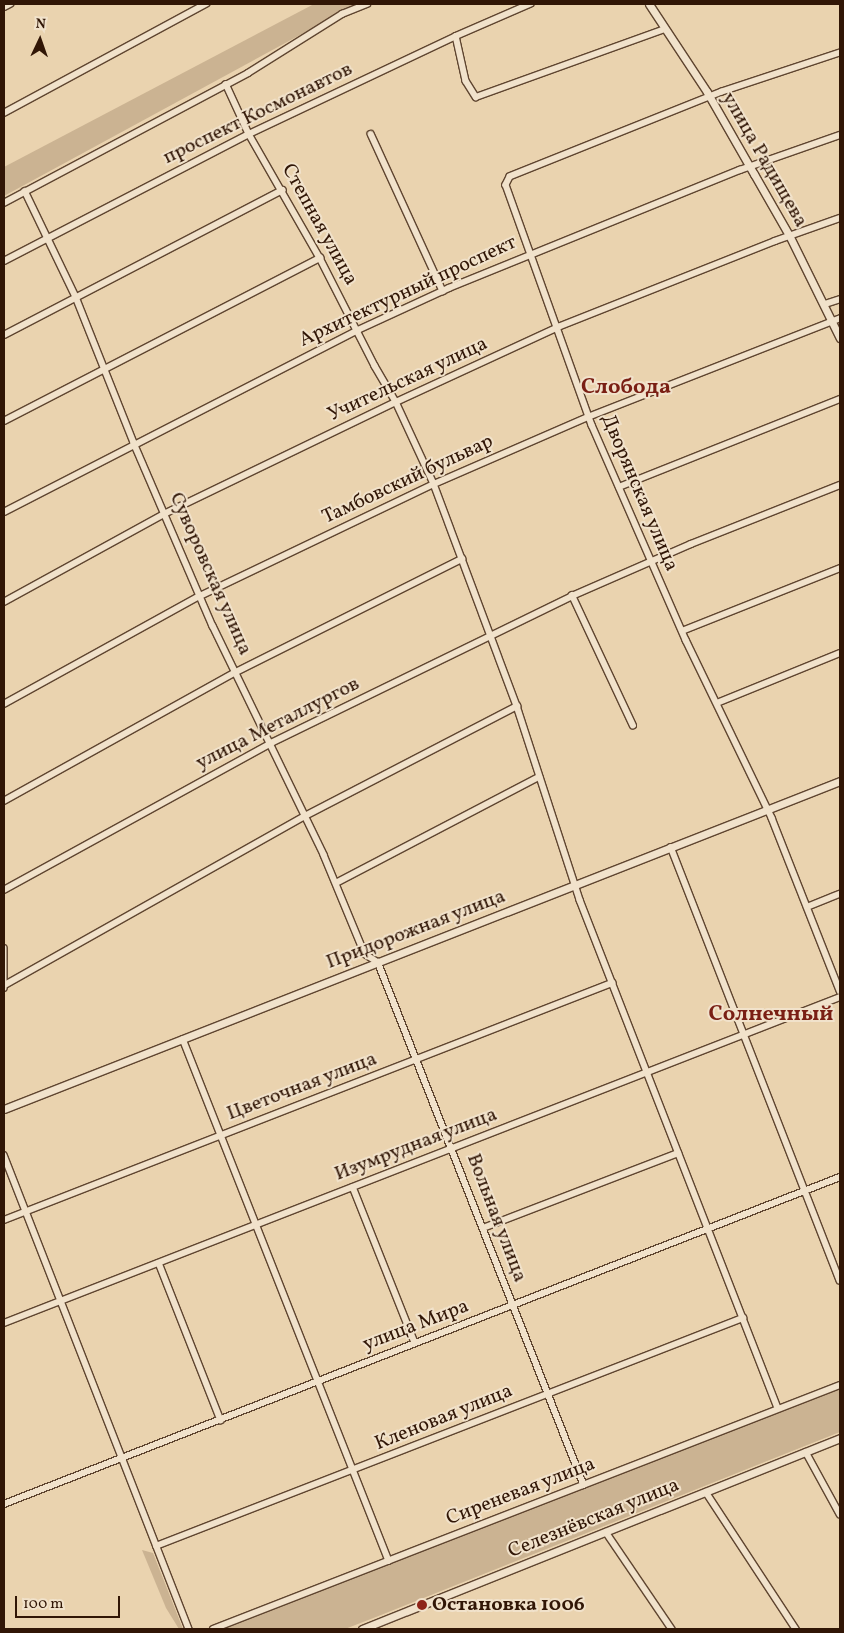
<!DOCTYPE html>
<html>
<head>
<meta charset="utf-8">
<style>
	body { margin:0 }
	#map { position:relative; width:844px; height:1633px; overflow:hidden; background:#ead3af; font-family:Vollkorn,serif }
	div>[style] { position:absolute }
	.green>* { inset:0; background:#cbb392 }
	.roads { filter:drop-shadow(1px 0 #5f4530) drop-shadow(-1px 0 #5f4530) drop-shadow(0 1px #5f4530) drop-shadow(0 -1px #5f4530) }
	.minor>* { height:5.5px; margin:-2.75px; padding:0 2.75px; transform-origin:2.75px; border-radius:2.75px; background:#f1e2cb }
	.tertiary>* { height:7px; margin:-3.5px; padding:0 3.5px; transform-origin:3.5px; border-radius:3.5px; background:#f1e2cb }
	.dots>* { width:14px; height:14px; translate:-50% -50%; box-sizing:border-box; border:2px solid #f1e2cb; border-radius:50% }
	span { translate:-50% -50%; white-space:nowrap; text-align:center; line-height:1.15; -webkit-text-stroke:4px #f1e2cb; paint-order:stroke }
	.street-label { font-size:20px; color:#311606 }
	.poi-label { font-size:20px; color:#311606; font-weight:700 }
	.left { translate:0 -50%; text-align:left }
	.quarter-label { font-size:22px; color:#7a1f14; font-weight:700 }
	.frame { position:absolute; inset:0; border:5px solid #311606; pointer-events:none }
	.north { position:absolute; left:15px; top:15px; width:50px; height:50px; -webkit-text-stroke:4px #f1e2cb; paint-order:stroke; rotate:3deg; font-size:14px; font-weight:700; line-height:20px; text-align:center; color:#311606 }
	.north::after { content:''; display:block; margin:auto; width:18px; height:22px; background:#311606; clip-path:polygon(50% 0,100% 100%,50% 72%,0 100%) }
	.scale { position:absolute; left:15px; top:1596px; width:105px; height:22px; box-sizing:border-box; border:2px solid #311606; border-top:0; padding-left:6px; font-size:15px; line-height:18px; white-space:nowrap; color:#311606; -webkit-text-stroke:4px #f1e2cb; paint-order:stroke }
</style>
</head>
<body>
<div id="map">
	<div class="green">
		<i style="clip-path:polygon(314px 4px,357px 4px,4px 196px,4px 167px)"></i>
		<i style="clip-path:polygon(840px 1387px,840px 1432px,376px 1617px,345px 1629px,224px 1629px)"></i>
		<i style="clip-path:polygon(142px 1550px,153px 1553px,183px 1629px,179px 1629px,166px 1608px)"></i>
	</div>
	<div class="roads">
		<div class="minor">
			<i style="left:4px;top:7px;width:7px;rotate:-27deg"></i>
			<i style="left:456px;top:36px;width:46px;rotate:77.5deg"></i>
			<i style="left:466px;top:81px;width:19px;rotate:58deg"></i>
			<i style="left:476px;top:97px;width:201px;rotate:-19.8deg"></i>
			<i style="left:840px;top:53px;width:124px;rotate:161.7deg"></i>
			<i style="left:722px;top:92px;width:228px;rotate:158.2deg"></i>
			<i style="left:510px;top:177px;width:9px;rotate:117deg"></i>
			<i style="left:506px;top:185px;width:255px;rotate:70.3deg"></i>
			<i style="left:592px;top:425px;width:235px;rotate:66.4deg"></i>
			<i style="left:686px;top:640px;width:198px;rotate:64.2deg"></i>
			<i style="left:772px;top:818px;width:186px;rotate:68.5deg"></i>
			<i style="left:226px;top:84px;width:55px;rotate:65.3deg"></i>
			<i style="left:249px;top:134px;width:143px;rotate:60.2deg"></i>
			<i style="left:320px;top:258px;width:121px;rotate:63deg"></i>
			<i style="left:375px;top:366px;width:42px;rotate:59.7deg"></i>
			<i style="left:396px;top:402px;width:90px;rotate:65.1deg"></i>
			<i style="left:434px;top:484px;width:237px;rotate:69.5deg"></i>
			<i style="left:517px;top:706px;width:204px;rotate:72deg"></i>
			<i style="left:580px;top:900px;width:545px;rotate:68.71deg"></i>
			<i style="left:4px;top:113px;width:230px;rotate:-28.4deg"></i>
			<i style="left:371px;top:134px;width:173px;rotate:65.4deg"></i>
			<i style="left:25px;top:191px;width:118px;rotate:64.3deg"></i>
			<i style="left:76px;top:297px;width:157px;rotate:68.3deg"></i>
			<i style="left:134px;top:443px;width:199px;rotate:66.7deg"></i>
			<i style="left:213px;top:626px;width:254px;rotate:64.1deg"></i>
			<i style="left:324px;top:855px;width:107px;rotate:67.5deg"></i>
			<i style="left:365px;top:954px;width:15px;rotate:32deg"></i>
			<i style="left:378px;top:962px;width:562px;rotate:68.5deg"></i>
			<i style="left:4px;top:203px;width:276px;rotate:-28deg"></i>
			<i style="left:248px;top:73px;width:111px;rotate:-32.1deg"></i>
			<i style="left:342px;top:14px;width:27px;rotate:-22deg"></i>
			<i style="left:4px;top:261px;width:276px;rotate:-27.4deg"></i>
			<i style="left:249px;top:134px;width:229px;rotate:-25.3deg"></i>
			<i style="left:456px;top:36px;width:81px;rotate:-23.4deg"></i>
			<i style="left:825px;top:304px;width:16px;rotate:-18deg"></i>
			<i style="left:4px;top:335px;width:314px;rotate:-27.5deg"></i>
			<i style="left:4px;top:421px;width:356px;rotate:-27.3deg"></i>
			<i style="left:619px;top:487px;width:238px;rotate:-21.7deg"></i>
			<i style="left:4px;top:512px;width:398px;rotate:-27.2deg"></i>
			<i style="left:358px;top:330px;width:100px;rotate:-24.8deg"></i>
			<i style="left:449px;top:288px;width:314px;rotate:-22.1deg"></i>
			<i style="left:740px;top:170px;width:106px;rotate:-19.3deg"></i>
			<i style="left:4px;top:602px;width:183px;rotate:-28.8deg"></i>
			<i style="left:164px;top:514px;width:258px;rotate:-25.8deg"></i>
			<i style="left:396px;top:402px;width:179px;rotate:-24.8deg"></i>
			<i style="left:558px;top:327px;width:233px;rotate:-21.6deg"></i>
			<i style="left:775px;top:241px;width:69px;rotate:-19.5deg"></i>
			<i style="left:682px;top:631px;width:170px;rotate:-21.7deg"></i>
			<i style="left:717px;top:703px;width:133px;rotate:-22.1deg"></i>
			<i style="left:4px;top:704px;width:224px;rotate:-28.9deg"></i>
			<i style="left:200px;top:596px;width:259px;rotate:-25.6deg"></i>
			<i style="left:434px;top:484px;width:168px;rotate:-23.5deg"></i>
			<i style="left:588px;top:417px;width:271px;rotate:-21.4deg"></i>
			<i style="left:633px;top:726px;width:144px;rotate:-115.1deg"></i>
			<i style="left:572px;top:596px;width:130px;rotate:-23.6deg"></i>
			<i style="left:691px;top:544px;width:160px;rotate:-21.6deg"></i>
			<i style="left:4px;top:801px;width:265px;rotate:-29.1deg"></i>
			<i style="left:236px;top:672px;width:253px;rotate:-26.6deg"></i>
			<i style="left:671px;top:847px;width:465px;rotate:68.7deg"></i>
			<i style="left:336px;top:883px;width:229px;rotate:-27.6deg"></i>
			<i style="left:4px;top:890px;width:305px;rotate:-28.8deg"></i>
			<i style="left:271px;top:743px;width:335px;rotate:-26deg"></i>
			<i style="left:807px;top:907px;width:35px;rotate:-22deg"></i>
			<i style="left:4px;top:948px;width:40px;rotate:90deg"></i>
			<i style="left:5px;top:985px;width:344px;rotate:-29.4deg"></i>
			<i style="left:305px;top:816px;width:239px;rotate:-27.4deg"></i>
			<i style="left:183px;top:1039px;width:561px;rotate:68.46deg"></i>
			<i style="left:4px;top:1155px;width:509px;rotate:68.68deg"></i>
			<i style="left:353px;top:1187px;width:168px;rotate:68.3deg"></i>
			<i style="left:4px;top:1220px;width:653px;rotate:-21.3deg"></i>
			<i style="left:483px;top:1228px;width:209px;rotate:-21deg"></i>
			<i style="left:159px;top:1263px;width:169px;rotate:68.5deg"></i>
			<i style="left:4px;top:1323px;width:897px;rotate:-21.3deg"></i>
			<i style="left:806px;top:1452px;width:71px;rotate:61.3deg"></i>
			<i style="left:706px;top:1492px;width:164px;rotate:56.7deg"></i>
			<i style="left:4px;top:1504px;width:898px;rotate:-21.36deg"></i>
			<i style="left:606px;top:1532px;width:117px;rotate:55.8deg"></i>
			<i style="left:156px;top:1546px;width:630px;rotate:-21.23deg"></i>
			<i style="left:213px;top:1629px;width:673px;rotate:-21.26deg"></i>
		</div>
		<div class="tertiary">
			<i style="left:649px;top:4px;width:105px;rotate:56.6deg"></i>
			<i style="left:707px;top:92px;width:95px;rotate:60.2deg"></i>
			<i style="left:754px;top:174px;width:70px;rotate:60.2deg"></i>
			<i style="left:789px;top:235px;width:115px;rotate:63.7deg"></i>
			<i style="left:4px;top:1109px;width:898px;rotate:-21.42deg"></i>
			<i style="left:362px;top:1629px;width:515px;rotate:-21.78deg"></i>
		</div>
	</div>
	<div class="dots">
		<i style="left:422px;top:1605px;background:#8f2418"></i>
	</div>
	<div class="street-label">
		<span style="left:258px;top:114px;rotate:-26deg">проспект Космонавтов</span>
		<span style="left:764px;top:160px;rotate:60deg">улица Радищева</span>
		<span style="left:319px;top:225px;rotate:61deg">Степная улица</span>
		<span style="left:408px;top:292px;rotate:-25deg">Архитектурный проспект</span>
		<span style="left:408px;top:380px;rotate:-25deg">Учительская улица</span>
		<span style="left:408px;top:480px;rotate:-25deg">Тамбовский бульвар</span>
		<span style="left:639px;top:493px;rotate:67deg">Дворянская улица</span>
		<span style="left:210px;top:574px;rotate:66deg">Суворовская улица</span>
		<span style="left:278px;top:724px;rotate:-27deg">улица Металлургов</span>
		<span style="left:416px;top:930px;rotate:-21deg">Придорожная улица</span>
		<span style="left:302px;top:1087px;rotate:-21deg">Цветочная улица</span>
		<span style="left:416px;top:1145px;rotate:-21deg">Изумрудная улица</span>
		<span style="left:496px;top:1218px;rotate:69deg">Вольная улица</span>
		<span style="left:416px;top:1326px;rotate:-21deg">улица Мира</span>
		<span style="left:444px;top:1418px;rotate:-22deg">Кленовая улица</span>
		<span style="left:521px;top:1492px;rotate:-21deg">Сиреневая улица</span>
		<span style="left:594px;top:1519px;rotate:-22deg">Селезнёвская улица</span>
	</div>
	<div class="poi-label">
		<span class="left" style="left:432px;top:1605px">Остановка 1006</span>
	</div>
	<div class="quarter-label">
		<span style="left:626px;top:388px">Слобода</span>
		<span style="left:771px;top:1015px">Солнечный</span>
	</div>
	<div class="frame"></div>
	<div class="north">N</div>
	<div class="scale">100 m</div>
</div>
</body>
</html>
